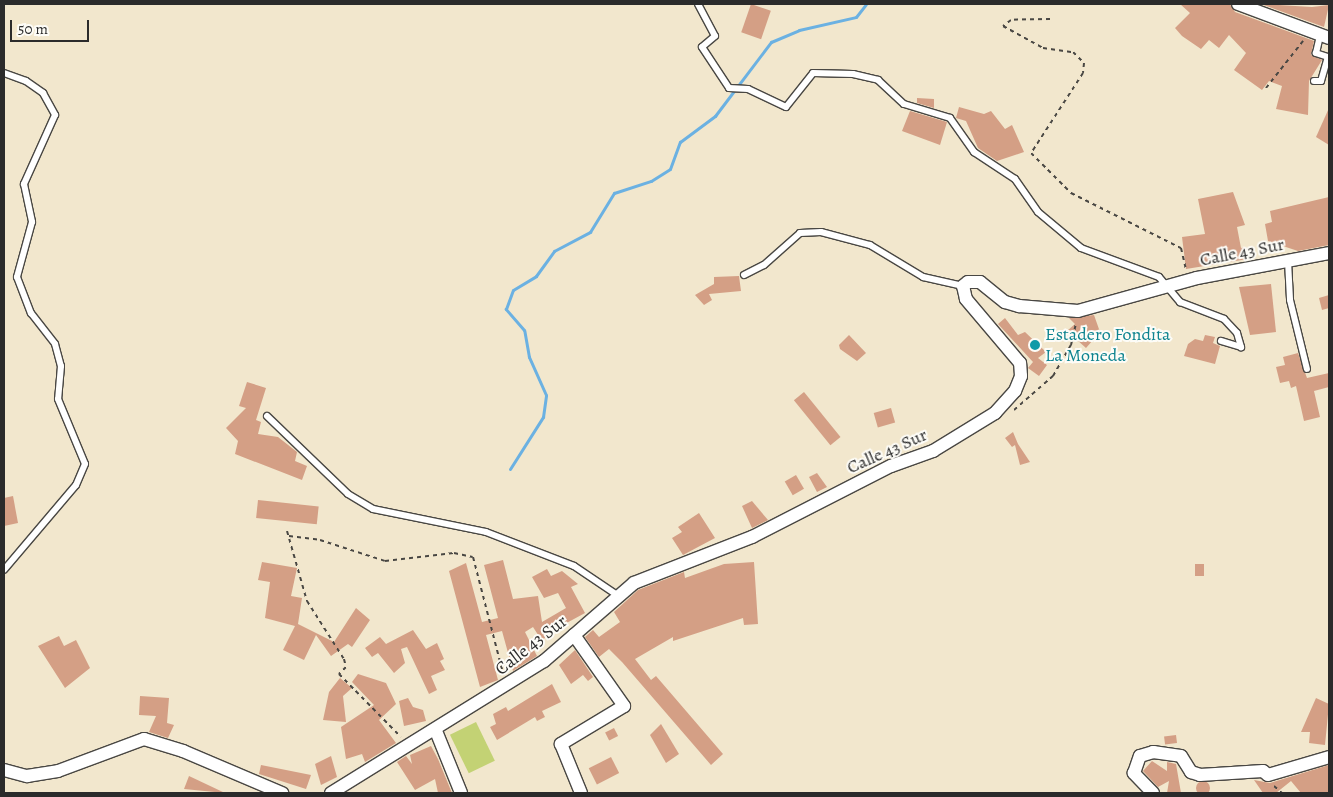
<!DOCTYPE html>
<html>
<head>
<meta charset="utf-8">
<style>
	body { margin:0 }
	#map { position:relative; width:1333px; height:797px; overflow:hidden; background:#f2e7cd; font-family:Alegreya,serif }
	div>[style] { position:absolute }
	.green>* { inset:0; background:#c3d274; transform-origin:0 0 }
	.stream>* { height:3px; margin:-1.5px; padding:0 1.5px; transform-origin:1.5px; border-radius:1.5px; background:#6bb1e2 }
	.building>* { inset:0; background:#d49f85; transform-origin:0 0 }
	.round { border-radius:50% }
	.path>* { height:2px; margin-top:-1px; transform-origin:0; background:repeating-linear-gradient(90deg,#494743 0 4px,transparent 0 8px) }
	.roads { filter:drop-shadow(1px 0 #494743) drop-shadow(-1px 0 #494743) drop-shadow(0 1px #494743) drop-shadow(0 -1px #494743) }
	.lane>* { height:6px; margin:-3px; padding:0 3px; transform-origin:3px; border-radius:3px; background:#fff }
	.street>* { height:12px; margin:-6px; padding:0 6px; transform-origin:6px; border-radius:6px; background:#fff }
	.dots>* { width:14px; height:14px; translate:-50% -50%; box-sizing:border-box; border:2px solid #fdfcf7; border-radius:50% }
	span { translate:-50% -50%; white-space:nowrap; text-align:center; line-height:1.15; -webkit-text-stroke:4px #fdfcf7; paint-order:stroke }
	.street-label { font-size:18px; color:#2b2b2b }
	.culture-label { font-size:18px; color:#0d838f }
	.left { translate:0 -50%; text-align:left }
	.frame { position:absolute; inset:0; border:5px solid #2b2b2b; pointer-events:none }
	.scale { position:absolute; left:10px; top:20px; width:79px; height:22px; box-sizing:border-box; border:2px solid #2b2b2b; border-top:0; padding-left:6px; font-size:15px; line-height:18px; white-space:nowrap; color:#2b2b2b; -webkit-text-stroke:4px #fdfcf7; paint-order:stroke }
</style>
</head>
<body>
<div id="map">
	<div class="green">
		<i style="left:476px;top:722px;width:43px;height:29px;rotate:64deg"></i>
	</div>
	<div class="stream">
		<i style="left:510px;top:469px;width:62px;rotate:-57.6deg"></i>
		<i style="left:543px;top:417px;width:22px;rotate:-82deg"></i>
		<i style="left:546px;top:395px;width:42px;rotate:-114.1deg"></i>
		<i style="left:529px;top:357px;width:27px;rotate:-100deg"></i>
		<i style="left:524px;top:330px;width:28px;rotate:-131deg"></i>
		<i style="left:506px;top:309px;width:20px;rotate:-70deg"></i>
		<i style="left:513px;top:290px;width:27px;rotate:-31deg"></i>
		<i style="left:536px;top:276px;width:31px;rotate:-54deg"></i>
		<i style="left:554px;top:251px;width:41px;rotate:-27.8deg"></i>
		<i style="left:590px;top:232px;width:46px;rotate:-58.4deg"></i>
		<i style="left:614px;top:193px;width:39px;rotate:-18deg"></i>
		<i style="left:651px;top:181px;width:22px;rotate:-32deg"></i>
		<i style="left:670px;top:169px;width:29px;rotate:-70deg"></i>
		<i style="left:680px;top:142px;width:44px;rotate:-36.6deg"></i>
		<i style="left:715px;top:116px;width:93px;rotate:-52.9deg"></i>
		<i style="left:771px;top:42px;width:30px;rotate:-23deg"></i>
		<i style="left:799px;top:30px;width:58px;rotate:-12.8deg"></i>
		<i style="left:856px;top:17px;width:16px;rotate:-52deg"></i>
	</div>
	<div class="building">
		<i style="left:751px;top:4px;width:21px;height:30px;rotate:19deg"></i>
		<i style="clip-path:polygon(1180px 4px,1230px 4px,1235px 12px,1314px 41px,1311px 55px,1322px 60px,1309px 81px,1308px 115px,1276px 109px,1282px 86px,1269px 81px,1262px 90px,1234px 70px,1246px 53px,1229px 35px,1219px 48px,1209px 40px,1201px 49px,1182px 36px,1175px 28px,1190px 13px)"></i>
		<i style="clip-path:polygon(1261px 4px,1312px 7px,1329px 5px,1324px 27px)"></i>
		<i style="clip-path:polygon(917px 98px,934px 99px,934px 108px,917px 103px)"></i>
		<i style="clip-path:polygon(959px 107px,984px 114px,991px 111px,1005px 129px,1012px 125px,1024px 152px,997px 161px,978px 148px,966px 121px,956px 118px)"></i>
		<i style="clip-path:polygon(1329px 108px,1329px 145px,1316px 137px)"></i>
		<i style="clip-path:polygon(910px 111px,947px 122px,940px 145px,902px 131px)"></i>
		<i style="clip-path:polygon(1233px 192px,1245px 225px,1237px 227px,1241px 248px,1246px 247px,1248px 259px,1186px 269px,1182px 237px,1205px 234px,1198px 199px)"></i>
		<i style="clip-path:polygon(1329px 197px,1329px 245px,1298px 251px,1268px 241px,1265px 224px,1272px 222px,1270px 211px)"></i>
		<i style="clip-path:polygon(739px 276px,741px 291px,709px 294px,712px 300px,704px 305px,695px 295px,714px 284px,714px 277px)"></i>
		<i style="clip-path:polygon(1271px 284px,1276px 332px,1250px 335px,1239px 287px)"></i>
		<i style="clip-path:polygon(1329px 295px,1329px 308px,1322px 310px,1319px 298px)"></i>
		<i style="clip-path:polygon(1094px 315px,1100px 332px,1086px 348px,1067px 331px,1075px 324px,1069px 318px)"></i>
		<i style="clip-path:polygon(1005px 318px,1018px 335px,1025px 332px,1046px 352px,1038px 358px,1047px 365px,1039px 376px,1028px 368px,1033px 362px,998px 324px)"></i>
		<i style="clip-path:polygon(849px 335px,866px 353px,857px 361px,840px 349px,839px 345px)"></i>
		<i style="clip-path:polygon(1205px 335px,1215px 337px,1213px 343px,1220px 346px,1215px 364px,1184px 356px,1188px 344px,1195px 339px,1203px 341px)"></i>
		<i style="clip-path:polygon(1298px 353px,1307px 378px,1329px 373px,1329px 387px,1314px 391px,1320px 417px,1304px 421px,1296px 386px,1291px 388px,1289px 381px,1280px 383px,1276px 367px,1285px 365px,1283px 357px)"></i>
		<i style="clip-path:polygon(247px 382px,266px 388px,256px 420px,261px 422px,258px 434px,278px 437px,297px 452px,295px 461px,307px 466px,302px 480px,235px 454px,238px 441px,226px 428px,246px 408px,239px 406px)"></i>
		<i style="left:804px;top:392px;width:58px;height:13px;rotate:51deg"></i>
		<i style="left:891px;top:408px;width:15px;height:18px;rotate:74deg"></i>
		<i style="clip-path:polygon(1013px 432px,1018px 444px,1030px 462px,1020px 465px,1015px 445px,1012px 447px,1005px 438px)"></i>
		<i style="clip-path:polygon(817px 473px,827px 487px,817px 492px,809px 477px)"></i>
		<i style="left:796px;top:475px;width:16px;height:13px;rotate:60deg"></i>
		<i style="clip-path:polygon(13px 496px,18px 523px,4px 526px,4px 498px)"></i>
		<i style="left:258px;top:500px;width:61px;height:18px;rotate:6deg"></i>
		<i style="clip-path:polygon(752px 501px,768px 520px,752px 528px,742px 506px)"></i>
		<i style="clip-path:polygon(699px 513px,715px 538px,683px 555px,672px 538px,682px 532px,678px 527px)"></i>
		<i style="clip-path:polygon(503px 560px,513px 599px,538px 596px,542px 622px,566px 608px,558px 593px,544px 598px,532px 577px,547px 569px,551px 576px,562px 571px,578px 584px,571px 587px,585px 613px,550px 632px,542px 641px,533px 627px,525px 632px,537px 656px,513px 671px,502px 631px,486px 635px,498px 680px,480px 687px,449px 571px,466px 563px,482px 622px,498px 618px,484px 565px)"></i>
		<i style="clip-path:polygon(262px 562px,297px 568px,291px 596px,302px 598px,298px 624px,334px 642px,356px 608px,370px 620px,352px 647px,348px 644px,331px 656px,316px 635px,304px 660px,283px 650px,295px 626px,265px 618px,270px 582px,258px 580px)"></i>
		<i style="clip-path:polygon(754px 562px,758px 624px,744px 625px,743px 618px,673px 641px,673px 637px,635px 659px,651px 680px,656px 676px,723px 754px,711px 765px,622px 662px,609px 649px,599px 657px,585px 637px,593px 630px,599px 637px,620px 622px,614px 612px,638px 590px,684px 572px,685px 578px,724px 564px)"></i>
		<i style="left:1195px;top:564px;width:9px;height:12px"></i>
		<i style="clip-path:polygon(413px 630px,426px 649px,437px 643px,444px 659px,440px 661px,445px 670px,431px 676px,437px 690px,429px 694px,407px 647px,401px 649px,405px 663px,394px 673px,378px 653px,372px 657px,365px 648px,380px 637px,386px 644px)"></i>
		<i style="clip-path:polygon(59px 636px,64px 646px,76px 640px,90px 668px,65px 688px,38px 646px)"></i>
		<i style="clip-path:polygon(575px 650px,593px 677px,588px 681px,583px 675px,571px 684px,559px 665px)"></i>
		<i style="clip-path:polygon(358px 674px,386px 683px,396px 704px,379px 720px,396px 743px,365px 762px,362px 754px,346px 759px,341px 727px,374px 705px,352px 682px)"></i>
		<i style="clip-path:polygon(340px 678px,352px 688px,343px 696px,346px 722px,323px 720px,329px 692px)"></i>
		<i style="clip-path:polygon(552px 684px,561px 702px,542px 711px,545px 717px,537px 721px,535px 717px,497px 740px,490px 727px,496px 724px,493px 714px,506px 707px,508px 711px)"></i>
		<i style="clip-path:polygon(140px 696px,169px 698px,167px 723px,174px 725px,168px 738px,149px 732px,156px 716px,139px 715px)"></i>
		<i style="clip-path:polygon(408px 698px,413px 707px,423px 710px,426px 721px,404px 726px,399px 701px)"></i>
		<i style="clip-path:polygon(1316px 698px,1329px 704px,1325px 745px,1309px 743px,1310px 732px,1301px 732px)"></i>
		<i style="clip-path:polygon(661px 724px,679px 754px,666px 763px,650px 735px)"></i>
		<i style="left:614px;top:728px;width:9px;height:10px;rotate:63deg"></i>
		<i style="left:1176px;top:735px;width:8px;height:12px;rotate:83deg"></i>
		<i style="clip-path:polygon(431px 746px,438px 759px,452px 793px,438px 793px,435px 779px,415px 790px,397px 762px,406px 756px,412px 764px,410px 755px)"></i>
		<i style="clip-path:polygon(331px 756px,337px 777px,321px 785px,315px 764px)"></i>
		<i style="left:611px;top:757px;width:18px;height:25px;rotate:63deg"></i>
		<i style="clip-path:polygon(1152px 761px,1167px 771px,1167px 762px,1176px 764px,1181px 793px,1167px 793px,1169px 781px,1158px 787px,1143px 771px)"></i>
		<i style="clip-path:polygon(261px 765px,311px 775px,306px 789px,259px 774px)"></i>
		<i style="clip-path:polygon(1329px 765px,1329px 793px,1301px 793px,1291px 781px,1276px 793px,1263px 793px,1254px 780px,1270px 783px)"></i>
		<i style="clip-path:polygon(189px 776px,225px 793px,184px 789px)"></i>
		<i class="round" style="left:1196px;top:781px;width:14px;height:14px"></i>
	</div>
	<div class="path">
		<i style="left:1050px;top:19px;width:39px;rotate:179deg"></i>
		<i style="left:1011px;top:20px;width:10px;rotate:143deg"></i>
		<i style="left:1003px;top:26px;width:46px;rotate:28.8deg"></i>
		<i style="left:1043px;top:48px;width:30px;rotate:8deg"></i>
		<i style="left:1073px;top:52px;width:16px;rotate:45deg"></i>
		<i style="left:1084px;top:63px;width:10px;rotate:96deg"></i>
		<i style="left:1083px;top:73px;width:95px;rotate:123deg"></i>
		<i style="left:1031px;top:153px;width:57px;rotate:45deg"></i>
		<i style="left:1071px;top:193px;width:123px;rotate:26.6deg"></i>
		<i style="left:1181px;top:248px;width:22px;rotate:77deg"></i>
		<i style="left:1266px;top:88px;width:60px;rotate:-51.8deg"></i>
		<i style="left:1014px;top:410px;width:52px;rotate:-41.1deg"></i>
		<i style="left:1053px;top:376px;width:36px;rotate:-60deg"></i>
		<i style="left:1071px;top:345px;width:23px;rotate:-77deg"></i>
		<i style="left:287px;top:531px;width:73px;rotate:74.1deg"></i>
		<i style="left:307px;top:601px;width:69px;rotate:57.5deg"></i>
		<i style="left:344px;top:659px;width:8px;rotate:76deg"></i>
		<i style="left:346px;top:667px;width:10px;rotate:135deg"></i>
		<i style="left:339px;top:674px;width:88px;rotate:45.5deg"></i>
		<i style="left:289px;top:536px;width:31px;rotate:7deg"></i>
		<i style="left:320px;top:540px;width:68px;rotate:17.9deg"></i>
		<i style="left:385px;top:561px;width:69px;rotate:-6.6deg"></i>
		<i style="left:454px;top:553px;width:19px;rotate:12deg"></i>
		<i style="left:473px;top:557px;width:120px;rotate:75.5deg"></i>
		<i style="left:1274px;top:786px;width:11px;rotate:41deg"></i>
	</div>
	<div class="roads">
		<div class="lane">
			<i style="left:698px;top:4px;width:36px;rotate:62deg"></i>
			<i style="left:715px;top:36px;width:17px;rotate:140deg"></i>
			<i style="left:702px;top:47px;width:49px;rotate:56.6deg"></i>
			<i style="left:729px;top:88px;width:19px;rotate:3deg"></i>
			<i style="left:748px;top:89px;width:42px;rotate:25.3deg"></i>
			<i style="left:786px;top:107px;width:43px;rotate:-51.5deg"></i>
			<i style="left:813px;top:73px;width:40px;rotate:1.4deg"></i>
			<i style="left:853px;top:74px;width:26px;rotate:13deg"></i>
			<i style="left:878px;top:80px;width:35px;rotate:43deg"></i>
			<i style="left:904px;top:104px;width:48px;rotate:16.9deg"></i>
			<i style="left:950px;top:118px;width:42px;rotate:54.8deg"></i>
			<i style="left:974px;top:152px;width:49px;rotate:33.4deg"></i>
			<i style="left:1015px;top:179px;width:40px;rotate:55.1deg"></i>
			<i style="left:1038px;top:212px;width:56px;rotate:39.9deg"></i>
			<i style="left:1081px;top:248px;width:83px;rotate:20.4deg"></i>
			<i style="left:1159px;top:277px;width:33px;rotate:50deg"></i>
			<i style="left:1180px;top:302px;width:47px;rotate:21.1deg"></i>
			<i style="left:1224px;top:319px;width:19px;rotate:47deg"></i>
			<i style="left:1237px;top:333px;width:15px;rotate:74deg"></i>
			<i style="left:1241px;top:347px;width:21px;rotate:-163deg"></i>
			<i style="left:4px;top:73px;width:23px;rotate:20deg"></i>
			<i style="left:26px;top:81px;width:21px;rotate:35deg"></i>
			<i style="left:43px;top:93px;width:25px;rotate:61deg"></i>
			<i style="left:55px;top:115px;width:76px;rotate:114.2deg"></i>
			<i style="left:24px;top:184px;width:39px;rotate:78deg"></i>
			<i style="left:32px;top:222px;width:57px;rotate:105.3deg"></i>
			<i style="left:17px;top:277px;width:39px;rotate:69deg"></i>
			<i style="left:31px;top:313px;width:39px;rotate:52deg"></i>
			<i style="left:55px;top:344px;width:23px;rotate:75deg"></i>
			<i style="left:61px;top:366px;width:33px;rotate:95deg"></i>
			<i style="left:58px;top:399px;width:70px;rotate:67.4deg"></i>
			<i style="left:85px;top:464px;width:23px;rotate:113deg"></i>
			<i style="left:76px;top:485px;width:111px;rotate:130.3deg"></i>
			<i style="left:1314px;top:81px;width:7px"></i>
			<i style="left:1321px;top:81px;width:25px;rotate:-74deg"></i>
			<i style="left:1328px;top:57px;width:13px;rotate:-162deg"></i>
			<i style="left:1316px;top:53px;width:18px;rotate:-77deg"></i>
			<i style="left:1288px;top:261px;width:39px;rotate:87deg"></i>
			<i style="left:1290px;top:300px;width:71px;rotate:76.2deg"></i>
			<i style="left:744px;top:275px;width:22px;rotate:-27deg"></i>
			<i style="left:764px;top:265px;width:48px;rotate:-41.6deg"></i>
			<i style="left:800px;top:233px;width:21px;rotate:-3deg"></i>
			<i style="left:821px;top:232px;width:51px;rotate:14.9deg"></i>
			<i style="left:870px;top:245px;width:62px;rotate:31.1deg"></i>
			<i style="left:923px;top:277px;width:41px;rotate:12.7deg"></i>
			<i style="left:267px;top:416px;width:112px;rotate:43.9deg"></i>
			<i style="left:348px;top:494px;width:29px;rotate:31deg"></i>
			<i style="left:373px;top:509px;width:115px;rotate:11.5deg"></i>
			<i style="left:486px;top:532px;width:94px;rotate:21.1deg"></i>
			<i style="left:574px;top:566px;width:52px;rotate:34deg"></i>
		</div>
		<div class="street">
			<i style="left:1238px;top:4px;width:97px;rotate:20.5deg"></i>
			<i style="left:574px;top:635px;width:87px;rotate:54.8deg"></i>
			<i style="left:624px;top:706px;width:74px;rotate:148.9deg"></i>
			<i style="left:561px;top:744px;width:53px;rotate:67.8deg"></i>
			<i style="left:436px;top:731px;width:67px;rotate:68deg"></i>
			<i style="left:4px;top:770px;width:24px;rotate:15deg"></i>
			<i style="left:27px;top:776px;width:31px;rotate:-9deg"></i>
			<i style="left:58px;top:771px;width:92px;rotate:-20.4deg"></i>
			<i style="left:144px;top:739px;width:41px;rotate:17.1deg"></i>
			<i style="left:183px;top:751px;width:108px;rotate:23deg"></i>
			<i style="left:331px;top:793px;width:251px;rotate:-31.8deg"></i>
			<i style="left:544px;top:661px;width:119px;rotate:-40.9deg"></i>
			<i style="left:634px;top:583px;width:127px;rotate:-21.3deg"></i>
			<i style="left:752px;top:537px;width:156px;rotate:-27.1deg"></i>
			<i style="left:891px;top:466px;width:45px;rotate:-19.7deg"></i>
			<i style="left:933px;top:451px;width:73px;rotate:-31.5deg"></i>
			<i style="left:995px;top:413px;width:30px;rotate:-48deg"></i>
			<i style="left:1015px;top:391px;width:16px;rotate:-68deg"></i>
			<i style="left:1021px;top:376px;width:13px;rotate:-94deg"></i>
			<i style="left:1020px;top:363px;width:84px;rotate:-130.2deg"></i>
			<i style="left:966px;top:299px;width:13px;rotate:-103deg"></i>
			<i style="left:963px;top:286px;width:6px;rotate:-39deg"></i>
			<i style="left:968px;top:282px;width:12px"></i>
			<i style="left:980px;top:282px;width:32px;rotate:39deg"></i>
			<i style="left:1005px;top:302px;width:15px;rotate:16deg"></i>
			<i style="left:1019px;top:306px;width:59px;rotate:4.8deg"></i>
			<i style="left:1078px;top:311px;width:123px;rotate:-15.5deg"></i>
			<i style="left:1197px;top:278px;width:134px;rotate:-10.7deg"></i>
			<i style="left:1153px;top:793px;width:28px;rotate:-134deg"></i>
			<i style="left:1134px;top:773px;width:18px;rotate:-71deg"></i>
			<i style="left:1140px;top:756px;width:14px;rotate:-17deg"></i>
			<i style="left:1153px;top:752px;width:28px;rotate:8deg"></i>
			<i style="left:1181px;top:756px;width:19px;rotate:58deg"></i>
			<i style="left:1191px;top:772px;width:9px;rotate:18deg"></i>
			<i style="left:1200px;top:775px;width:63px;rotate:-3.6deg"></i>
			<i style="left:1263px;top:771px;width:6px;rotate:39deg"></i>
			<i style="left:1268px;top:775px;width:64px;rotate:-16.4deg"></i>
		</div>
	</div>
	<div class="dots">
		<i style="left:1035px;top:345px;background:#0f9aa8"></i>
	</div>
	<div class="street-label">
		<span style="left:1242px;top:252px;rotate:-11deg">Calle 43 Sur</span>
		<span style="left:887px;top:451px;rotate:-24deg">Calle 43 Sur</span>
		<span style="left:531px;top:645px;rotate:-38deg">Calle 43 Sur</span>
	</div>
	<div class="culture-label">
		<span class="left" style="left:1045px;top:345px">Estadero Fondita<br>La Moneda</span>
	</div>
	<div class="frame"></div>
	<div class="scale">50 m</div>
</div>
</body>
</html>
